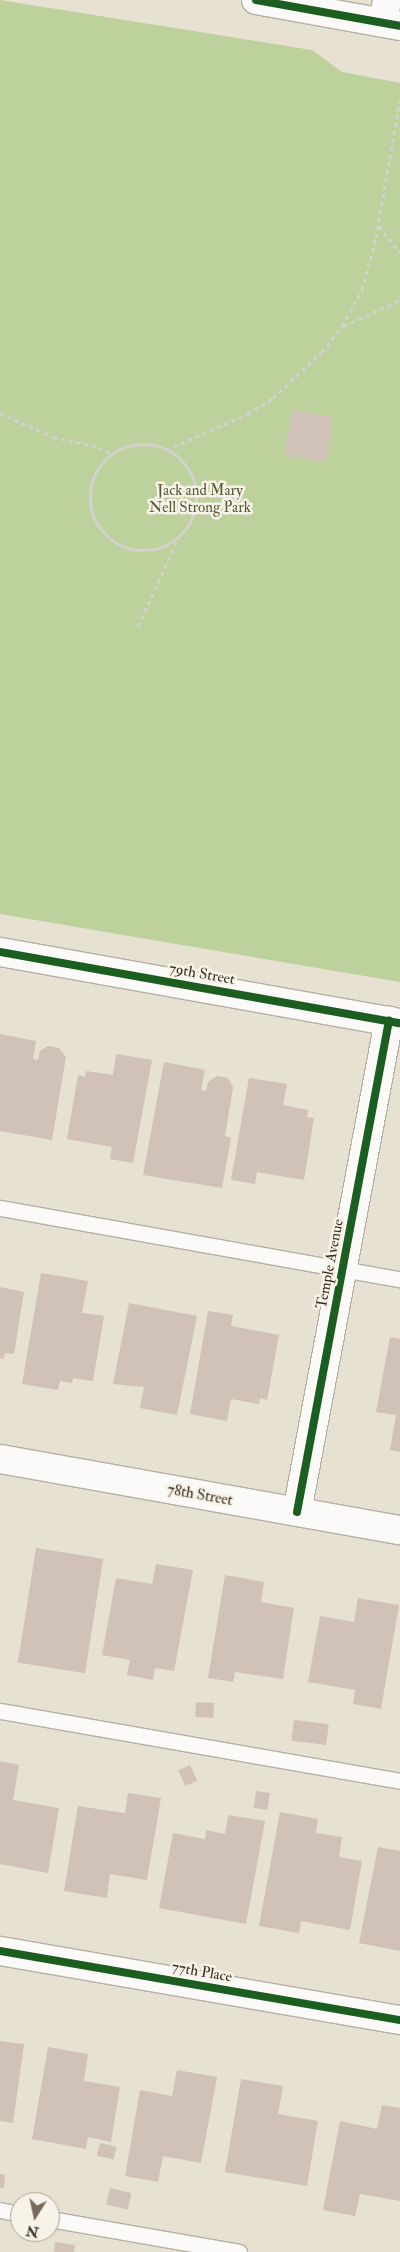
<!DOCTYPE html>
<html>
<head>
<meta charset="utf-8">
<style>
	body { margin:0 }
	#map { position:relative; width:400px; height:2252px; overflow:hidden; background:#e7e1d1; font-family:"IM FELL Double Pica",serif }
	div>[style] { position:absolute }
	.green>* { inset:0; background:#bdd19c }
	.building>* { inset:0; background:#d0c2b6; transform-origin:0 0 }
	.path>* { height:3px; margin-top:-1.5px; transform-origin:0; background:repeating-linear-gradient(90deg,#d3d1cd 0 4px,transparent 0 8px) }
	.path>.ring { margin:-1.5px; padding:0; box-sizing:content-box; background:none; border:3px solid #d3d1cd; border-radius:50% }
	.roads { filter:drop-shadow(1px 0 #b4afa4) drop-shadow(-1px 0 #b4afa4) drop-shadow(0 1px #b4afa4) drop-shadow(0 -1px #b4afa4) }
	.service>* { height:15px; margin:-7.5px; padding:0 7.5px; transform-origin:7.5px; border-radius:7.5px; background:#fbfaf8 }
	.minor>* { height:28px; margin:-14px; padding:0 14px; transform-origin:14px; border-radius:14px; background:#fbfaf8 }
	.cycleway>* { height:8px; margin:-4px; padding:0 4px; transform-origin:4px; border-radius:4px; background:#1b5e20 }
	span { translate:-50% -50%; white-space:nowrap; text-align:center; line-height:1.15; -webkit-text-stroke:5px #f7f3e8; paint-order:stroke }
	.park-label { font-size:15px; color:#585837 }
	.street-label { font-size:15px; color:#3b2a1e }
	.north { position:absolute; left:10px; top:2192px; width:50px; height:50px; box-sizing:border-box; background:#f7f3e8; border:1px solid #aca397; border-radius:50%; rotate:190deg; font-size:14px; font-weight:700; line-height:20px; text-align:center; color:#3b2a1e }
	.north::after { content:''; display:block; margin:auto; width:18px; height:22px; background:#776a5d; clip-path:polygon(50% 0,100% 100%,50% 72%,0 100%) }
</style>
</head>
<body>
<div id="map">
	<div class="green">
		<i style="clip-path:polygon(0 0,312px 50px,342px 72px,400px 83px,400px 982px,0 914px)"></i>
	</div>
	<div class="building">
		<i style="left:292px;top:410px;width:42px;height:46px;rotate:10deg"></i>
		<i style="clip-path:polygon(0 1034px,36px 1041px,33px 1059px,38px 1060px,40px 1051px,48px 1046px,59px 1048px,66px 1057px,52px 1140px,0 1131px)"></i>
		<i style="clip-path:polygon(116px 1054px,152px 1060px,133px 1163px,110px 1159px,112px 1147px,67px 1139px,78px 1075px,85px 1077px,86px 1071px,113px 1075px)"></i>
		<i style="clip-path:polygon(164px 1062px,205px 1070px,201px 1090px,206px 1091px,208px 1082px,217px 1076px,228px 1078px,233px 1087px,225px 1136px,231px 1138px,222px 1188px,143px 1175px)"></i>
		<i style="clip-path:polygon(249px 1078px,287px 1084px,283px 1105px,308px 1110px,307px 1117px,314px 1118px,304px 1180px,257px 1172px,255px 1184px,231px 1180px)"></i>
		<i style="clip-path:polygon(41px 1273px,88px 1281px,82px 1313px,104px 1316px,93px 1381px,73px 1378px,72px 1383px,60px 1381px,58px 1390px,22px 1384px)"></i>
		<i style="clip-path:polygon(0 1287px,24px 1292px,14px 1354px,5px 1353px,4px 1359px,0 1358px)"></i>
		<i style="clip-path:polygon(129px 1303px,197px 1316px,177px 1415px,140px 1408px,144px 1387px,113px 1384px)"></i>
		<i style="clip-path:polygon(208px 1311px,233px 1315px,231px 1326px,279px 1335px,267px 1400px,260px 1398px,259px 1404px,231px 1399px,227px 1421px,190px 1414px)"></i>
		<i style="clip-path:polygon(390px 1337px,400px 1339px,400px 1452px,390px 1450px,396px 1415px,376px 1412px)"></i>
		<i style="left:36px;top:1548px;width:68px;height:116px;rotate:9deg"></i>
		<i style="clip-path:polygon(156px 1564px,193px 1570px,174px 1671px,155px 1668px,153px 1680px,127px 1675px,130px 1660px,102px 1655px,116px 1578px,152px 1584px)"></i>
		<i style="clip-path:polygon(225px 1575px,264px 1582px,261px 1602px,294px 1608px,283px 1679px,235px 1672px,233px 1682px,208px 1678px)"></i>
		<i style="clip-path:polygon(358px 1598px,399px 1605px,381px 1709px,353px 1704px,355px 1690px,308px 1682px,320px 1616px,354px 1622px)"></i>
		<i style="left:196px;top:1702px;width:18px;height:15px;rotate:3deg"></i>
		<i style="left:294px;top:1720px;width:35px;height:21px;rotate:7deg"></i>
		<i style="clip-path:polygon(0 1761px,19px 1765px,13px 1800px,59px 1808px,48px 1873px,0 1864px)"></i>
		<i style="left:190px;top:1765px;width:17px;height:13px;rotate:65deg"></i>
		<i style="left:256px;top:1791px;width:14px;height:17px;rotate:8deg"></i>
		<i style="clip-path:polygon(128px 1793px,161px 1798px,147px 1880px,110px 1874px,107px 1898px,64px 1891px,78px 1806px,125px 1813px)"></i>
		<i style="clip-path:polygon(280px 1812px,318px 1819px,316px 1833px,342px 1837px,339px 1857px,362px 1861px,350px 1930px,301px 1921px,299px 1933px,259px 1926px)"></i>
		<i style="clip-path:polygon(228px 1815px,265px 1821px,246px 1924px,159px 1908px,173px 1833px,205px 1839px,206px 1830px,225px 1834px)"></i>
		<i style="clip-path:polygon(378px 1847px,400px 1851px,400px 1951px,359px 1943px)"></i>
		<i style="clip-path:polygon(0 2041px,24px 2044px,13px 2123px,0 2121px)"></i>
		<i style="clip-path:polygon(48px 2047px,88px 2054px,84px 2081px,120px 2087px,111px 2142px,88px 2137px,86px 2149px,32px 2139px)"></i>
		<i style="clip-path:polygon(177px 2070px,217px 2077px,201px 2163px,163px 2156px,158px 2182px,125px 2176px,140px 2090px,172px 2096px)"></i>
		<i style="clip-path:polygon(241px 2079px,283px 2086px,278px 2114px,318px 2121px,307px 2186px,225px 2172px)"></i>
		<i style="clip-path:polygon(382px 2105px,400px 2108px,400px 2201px,360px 2194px,355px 2216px,323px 2210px,340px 2121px,377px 2129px)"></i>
		<i style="left:100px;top:2143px;width:17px;height:13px;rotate:13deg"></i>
		<i style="clip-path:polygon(0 2174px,5px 2175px,4px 2188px,0 2188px)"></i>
		<i style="left:110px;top:2188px;width:22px;height:17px;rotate:13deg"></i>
		<i style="clip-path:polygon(55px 2242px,75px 2245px,74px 2252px,54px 2252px)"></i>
	</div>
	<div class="path">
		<i style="left:379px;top:226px;width:34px;rotate:52deg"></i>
		<i style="left:344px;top:326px;width:62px;rotate:-24.9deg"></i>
		<i style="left:0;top:413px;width:58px;rotate:24.4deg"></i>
		<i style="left:53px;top:437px;width:47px;rotate:12.3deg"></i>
		<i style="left:99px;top:447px;width:16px;rotate:27deg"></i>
		<i class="ring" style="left:90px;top:444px;width:103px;height:103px"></i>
		<i style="left:166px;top:450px;width:90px;rotate:-23.7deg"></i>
		<i style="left:248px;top:414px;width:30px;rotate:-33deg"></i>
		<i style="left:273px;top:398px;width:67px;rotate:-43.2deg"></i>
		<i style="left:322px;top:352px;width:33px;rotate:-52deg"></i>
		<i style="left:342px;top:326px;width:41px;rotate:-60.9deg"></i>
		<i style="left:362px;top:290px;width:55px;rotate:-75.2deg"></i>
		<i style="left:376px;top:237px;width:139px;rotate:-80.1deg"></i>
		<i style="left:138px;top:626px;width:98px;rotate:-65.3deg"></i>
	</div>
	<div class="roads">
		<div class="service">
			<i style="left:0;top:1208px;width:406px;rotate:10.1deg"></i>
			<i style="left:0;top:1711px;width:406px;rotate:9.9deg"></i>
			<i style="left:0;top:2210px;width:20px;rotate:11deg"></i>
			<i style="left:50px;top:2219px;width:192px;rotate:9.9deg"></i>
		</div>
		<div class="minor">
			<i style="left:256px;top:0;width:146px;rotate:10.2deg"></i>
			<i style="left:383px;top:23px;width:23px;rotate:-80deg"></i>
			<i style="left:0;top:952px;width:406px;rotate:10.1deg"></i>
			<i style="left:0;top:1459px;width:406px;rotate:10.1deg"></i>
			<i style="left:297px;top:1512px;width:500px;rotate:-79.4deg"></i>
			<i style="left:0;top:1951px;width:406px;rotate:9.8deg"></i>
		</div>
	</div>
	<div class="cycleway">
		<i style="left:256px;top:0;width:146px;rotate:10.2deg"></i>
		<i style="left:0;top:952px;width:406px;rotate:10.1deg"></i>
		<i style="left:297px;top:1512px;width:500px;rotate:-79.4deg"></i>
		<i style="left:0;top:1951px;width:406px;rotate:9.8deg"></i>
	</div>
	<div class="park-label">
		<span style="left:200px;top:499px">Jack and Mary<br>Nell Strong Park</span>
	</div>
	<div class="street-label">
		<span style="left:202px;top:974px;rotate:10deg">79th Street</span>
		<span style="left:330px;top:1264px;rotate:-79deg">Temple Avenue</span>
		<span style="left:200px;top:1495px;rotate:10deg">78th Street</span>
		<span style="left:202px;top:1972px;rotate:10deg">77th Place</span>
	</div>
	<div class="north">N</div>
</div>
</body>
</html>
